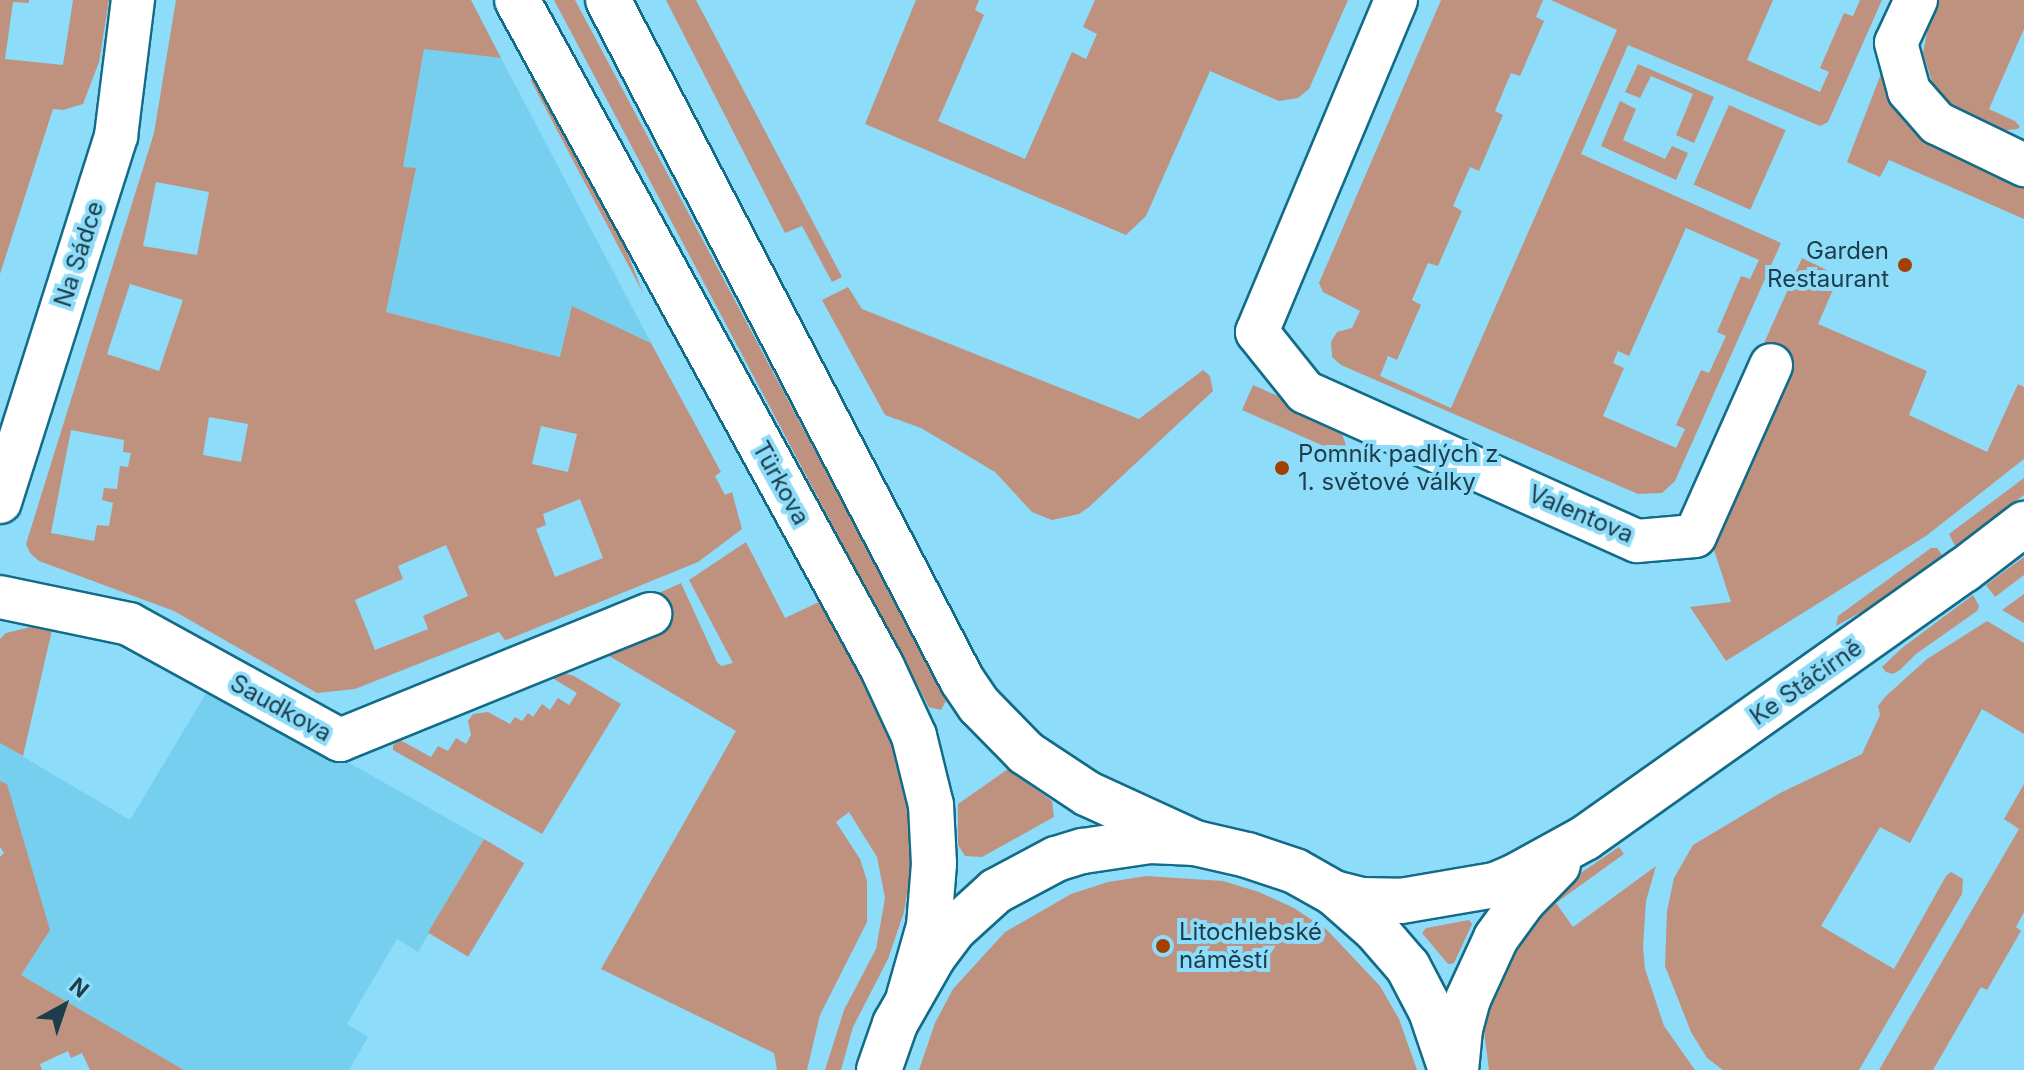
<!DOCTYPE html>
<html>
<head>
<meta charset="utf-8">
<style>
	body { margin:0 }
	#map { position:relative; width:2024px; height:1070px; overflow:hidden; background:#8ddcfa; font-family:Inter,sans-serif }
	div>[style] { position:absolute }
	.built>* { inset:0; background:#77cfef }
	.green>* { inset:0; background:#bf927f; transform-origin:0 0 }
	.roads { filter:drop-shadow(2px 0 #136c87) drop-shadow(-2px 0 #136c87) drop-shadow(0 2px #136c87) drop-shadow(0 -2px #136c87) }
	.minor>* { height:42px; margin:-21px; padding:0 21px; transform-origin:21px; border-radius:21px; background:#fff }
	.tertiary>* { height:44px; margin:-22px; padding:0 22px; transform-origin:22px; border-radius:22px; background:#fff }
	.secondary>* { height:44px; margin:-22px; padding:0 22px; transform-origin:22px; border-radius:22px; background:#fff }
	.dots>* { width:22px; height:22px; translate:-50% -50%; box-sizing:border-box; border:4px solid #8ddcfa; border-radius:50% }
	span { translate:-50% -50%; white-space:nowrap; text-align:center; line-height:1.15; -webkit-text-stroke:8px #8ddcfa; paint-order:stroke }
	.poi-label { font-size:24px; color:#1c3d49 }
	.right { translate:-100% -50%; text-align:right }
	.left { translate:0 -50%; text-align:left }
	.street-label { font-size:24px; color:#1c3d49 }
	.north { position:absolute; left:24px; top:966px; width:80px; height:80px; -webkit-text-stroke:6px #8ddcfa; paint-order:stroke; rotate:40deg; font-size:22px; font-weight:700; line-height:32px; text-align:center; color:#1c3d49 }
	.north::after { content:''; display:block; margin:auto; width:28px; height:36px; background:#1c3d49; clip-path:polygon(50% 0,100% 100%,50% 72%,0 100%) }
</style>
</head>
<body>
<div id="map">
	<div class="built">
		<i style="clip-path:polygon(424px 49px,501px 58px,651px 343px,573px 307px,561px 357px,386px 312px,415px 169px,403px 167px)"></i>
		<i style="clip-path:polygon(211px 685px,484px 839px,418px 952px,397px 939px,347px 1024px,368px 1037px,349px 1070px,184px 1070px,21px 975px,7px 785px,0 781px,0 743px,130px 820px)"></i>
	</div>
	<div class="green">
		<i style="clip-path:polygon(0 0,29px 0,29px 3px,13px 2px,5px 59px,63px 65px,73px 0,109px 0,99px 62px,83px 104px,63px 110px,53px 109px,0 274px)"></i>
		<i style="clip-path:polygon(evenodd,176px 0,471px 0,501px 58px,424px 49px,403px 167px,416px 168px,386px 312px,560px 357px,572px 306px,651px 343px,721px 472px,715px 476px,725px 495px,732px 492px,742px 529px,698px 562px,509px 639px,505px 640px,499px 632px,355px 689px,317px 693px,174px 611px,39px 561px,30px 553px,26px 544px,154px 133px,176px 0,156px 182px,209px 192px,197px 255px,143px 246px,156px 182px,176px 0,130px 284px,183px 300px,159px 371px,107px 354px,130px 284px,176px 0,209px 417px,248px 424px,241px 462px,203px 455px,209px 417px,176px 0,541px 426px,577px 434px,568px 472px,532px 464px,541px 426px,176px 0,71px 430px,124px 440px,123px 452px,131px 453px,128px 467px,120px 466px,117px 489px,104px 488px,102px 500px,113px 503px,109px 526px,97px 525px,94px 541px,51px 533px,71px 430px,176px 0,580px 499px,603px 558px,555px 577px,536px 529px,546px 525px,543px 514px,580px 499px,176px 0,446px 545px,468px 596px,423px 616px,428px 629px,375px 650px,355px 600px,403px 579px,398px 566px,446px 545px)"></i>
		<i style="clip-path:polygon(554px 0,575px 0,947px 699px,941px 710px,929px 707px)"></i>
		<i style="clip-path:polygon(666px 0,696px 0,842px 277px,832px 282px,802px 226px,785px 233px)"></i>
		<i style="clip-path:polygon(916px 0,979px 0,975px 10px,984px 15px,938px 121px,1025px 159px,1072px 52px,1086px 59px,1097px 34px,1083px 27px,1095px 0,1348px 0,1309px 89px,1298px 98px,1279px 101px,1210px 71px,1146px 216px,1126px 235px,865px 124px)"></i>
		<i style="clip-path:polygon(evenodd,1441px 0,1543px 0,1536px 17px,1544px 21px,1520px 76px,1511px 73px,1495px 111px,1503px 115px,1479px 171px,1470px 167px,1453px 206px,1462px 211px,1438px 266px,1428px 263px,1412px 300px,1421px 305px,1397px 360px,1388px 356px,1380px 376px,1451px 408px,1617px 30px,1551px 0,1773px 0,1747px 60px,1820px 92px,1829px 72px,1820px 68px,1844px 13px,1853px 16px,1860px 0,1882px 0,1828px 122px,1820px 126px,1628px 45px,1581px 154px,1781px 243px,1675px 481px,1662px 493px,1638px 494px,1341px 365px,1332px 357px,1331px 342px,1337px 332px,1352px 328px,1360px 311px,1323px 292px,1319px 283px,1441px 0,1686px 228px,1759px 260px,1750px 279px,1741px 276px,1717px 332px,1726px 336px,1709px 373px,1701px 370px,1676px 425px,1685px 429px,1676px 448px,1603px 416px,1624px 368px,1613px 363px,1618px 351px,1629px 356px,1686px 228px)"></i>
		<i style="clip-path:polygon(1939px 0,2024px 0,2024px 29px,1989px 109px,2015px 121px,2020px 127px,2017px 129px,2000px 131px,1955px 110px,1934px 88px,1923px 53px,1929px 23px)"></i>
		<i style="clip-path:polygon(1638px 64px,1714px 97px,1694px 143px,1676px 135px,1693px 94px,1651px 76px,1640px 98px,1625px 92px)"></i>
		<i style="clip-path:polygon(1884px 66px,2024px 182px,2024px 219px,1889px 160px,1880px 177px,1847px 162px)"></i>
		<i style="clip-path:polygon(530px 79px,549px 87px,601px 186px,643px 293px)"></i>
		<i style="clip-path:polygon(1620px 101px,1636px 109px,1623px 140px,1665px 159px,1672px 146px,1688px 153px,1676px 180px,1601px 146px)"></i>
		<i style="left:1729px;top:105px;width:62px;height:87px;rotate:24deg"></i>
		<i style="clip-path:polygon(1802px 258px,1839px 276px,1818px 324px,1927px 371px,1909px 415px,1987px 452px,2018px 384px,2024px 387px,2024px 459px,1926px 536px,1726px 661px,1690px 607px,1731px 602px,1714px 550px,1732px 498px,1761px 350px)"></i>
		<i style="clip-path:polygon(848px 287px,862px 309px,1139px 419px,1203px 370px,1210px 376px,1213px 391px,1089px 507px,1079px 514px,1052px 520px,1032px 512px,995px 472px,921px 428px,885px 415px,822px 300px)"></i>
		<i style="clip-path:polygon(1253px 385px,1338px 423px,1347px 448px,1344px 455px,1242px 410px)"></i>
		<i style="clip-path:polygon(2024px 478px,2024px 495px,1955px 546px,1949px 534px)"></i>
		<i style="clip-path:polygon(746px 542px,785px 618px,821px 601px,879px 712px,903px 776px,910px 814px,911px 868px,904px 912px,888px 959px,853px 1027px,841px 1070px,825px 1070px,844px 1010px,876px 949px,885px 898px,877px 857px,849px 812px,836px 822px,860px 859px,867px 881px,867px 922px,820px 1015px,807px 1070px,777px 1070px,774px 1053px,601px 969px,736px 731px,594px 647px,648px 598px,681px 583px,717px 662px,721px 666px,733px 663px,689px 580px)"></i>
		<i style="clip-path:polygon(1931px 548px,1937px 548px,1942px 555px,1872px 606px,1836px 626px,1838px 616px)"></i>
		<i style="clip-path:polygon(2024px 557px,2024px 575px,1995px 597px,1986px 585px)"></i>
		<i style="clip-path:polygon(2024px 594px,2024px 623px,2002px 610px)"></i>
		<i style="clip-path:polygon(1973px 595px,1979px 606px,1977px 611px,1916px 654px,1900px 670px,1893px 674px,1886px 672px,1882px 667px,1902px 648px)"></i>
		<i style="clip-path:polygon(1987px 621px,2024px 643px,2024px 734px,1982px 709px,1910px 843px,1880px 827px,1821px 926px,1894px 969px,1946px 876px,1951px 872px,1963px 879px,1962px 894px,1859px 1070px,1723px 1070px,1707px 1058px,1691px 1032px,1665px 966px,1667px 911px,1674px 878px,1693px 845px,1780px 793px,1862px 754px,1880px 715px,1878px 706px,1886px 696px,1927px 659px)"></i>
		<i style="clip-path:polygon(31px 627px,52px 630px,23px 756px,0 743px,0 639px,6px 633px)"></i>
		<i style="clip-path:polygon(558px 671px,574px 676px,621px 704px,542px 834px,393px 750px,393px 745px,400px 740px,431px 757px,438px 746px,448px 751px,456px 738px,466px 744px,471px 735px,468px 721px,473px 714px,488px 712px,510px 724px,515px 717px,522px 721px,528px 713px,533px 717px,542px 704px,550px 710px,558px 698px,569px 705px,577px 693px,549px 676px)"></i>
		<i style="clip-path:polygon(1008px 769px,1052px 801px,1054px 817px,982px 857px,965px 856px,958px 845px,958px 804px)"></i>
		<i style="clip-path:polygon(0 781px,7px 784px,50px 930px,21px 975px,184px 1070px,90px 1070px,82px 1053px,71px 1058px,68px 1051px,40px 1064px,42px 1070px,0 1070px,0 857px,4px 853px,0 847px)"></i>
		<i style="clip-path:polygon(2024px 784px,2024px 912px,2016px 927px,2021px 931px,1987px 990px,1981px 987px,1933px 1070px,1879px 1070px,2019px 829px,2004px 819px)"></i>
		<i style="left:484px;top:839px;width:47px;height:109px;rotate:31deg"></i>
		<i style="clip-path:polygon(1619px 847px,1624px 854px,1556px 903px,1573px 927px,1656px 866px,1646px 901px,1643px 947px,1645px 969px,1664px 1026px,1695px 1070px,1489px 1070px,1482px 1015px,1519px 929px,1547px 896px)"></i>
		<i style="clip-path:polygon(1146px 876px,1223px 881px,1259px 892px,1294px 908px,1327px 930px,1380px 986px,1399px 1019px,1417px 1070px,919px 1070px,935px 1023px,953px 989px,1005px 932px,1071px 894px,1108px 882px)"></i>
		<i style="clip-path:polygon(1469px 920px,1472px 924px,1454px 963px,1448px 964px,1422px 933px,1426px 928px)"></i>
	</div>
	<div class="roads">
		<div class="minor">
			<i style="left:1396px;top:0;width:360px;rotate:112.7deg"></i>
			<i style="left:1257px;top:332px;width:77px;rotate:51.3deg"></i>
			<i style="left:1305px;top:392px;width:364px;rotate:24.2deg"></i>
			<i style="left:1637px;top:541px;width:58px;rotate:-4.9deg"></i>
			<i style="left:1695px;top:536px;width:187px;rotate:-66deg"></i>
			<i style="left:1916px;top:0;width:47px;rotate:114.9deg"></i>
			<i style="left:1896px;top:43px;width:50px;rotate:74.8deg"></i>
			<i style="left:1909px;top:91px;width:43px;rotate:48.8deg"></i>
			<i style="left:1937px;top:123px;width:97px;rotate:25.8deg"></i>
			<i style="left:0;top:502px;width:384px;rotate:-72.4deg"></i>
			<i style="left:116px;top:136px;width:137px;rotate:-82.9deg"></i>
			<i style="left:0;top:597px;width:132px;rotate:11.8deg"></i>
			<i style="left:129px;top:624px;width:241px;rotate:28.8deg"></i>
			<i style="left:340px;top:740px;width:335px;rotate:-22.1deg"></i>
		</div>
		<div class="tertiary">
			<i style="left:1334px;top:893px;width:29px;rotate:14deg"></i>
			<i style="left:1362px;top:900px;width:39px;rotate:1deg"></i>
			<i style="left:1401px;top:901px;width:95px;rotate:-9.7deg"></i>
			<i style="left:1495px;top:885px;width:21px;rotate:-23deg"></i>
			<i style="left:1514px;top:877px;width:81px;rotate:-28.8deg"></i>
			<i style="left:1585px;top:838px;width:464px;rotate:-35.3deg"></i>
			<i style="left:1964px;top:570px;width:76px;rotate:-37.5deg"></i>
			<i style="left:1456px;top:1070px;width:41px;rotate:-84.4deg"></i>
			<i style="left:1460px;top:1029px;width:31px;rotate:-75deg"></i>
			<i style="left:1468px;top:999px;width:67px;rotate:-65.3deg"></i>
			<i style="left:1496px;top:938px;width:46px;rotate:-53.9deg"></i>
			<i style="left:1523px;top:901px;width:50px;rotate:-45.8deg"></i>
		</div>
		<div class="secondary">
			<i style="left:517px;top:0;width:760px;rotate:61.31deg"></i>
			<i style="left:882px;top:667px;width:76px;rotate:65.1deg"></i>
			<i style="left:914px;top:736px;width:71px;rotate:76.2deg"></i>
			<i style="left:931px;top:805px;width:59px;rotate:87.1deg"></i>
			<i style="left:934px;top:864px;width:62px;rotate:94.6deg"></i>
			<i style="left:929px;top:926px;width:73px;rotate:105.9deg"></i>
			<i style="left:608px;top:0;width:767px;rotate:62.5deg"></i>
			<i style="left:962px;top:680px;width:30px;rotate:56deg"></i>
			<i style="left:979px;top:705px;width:67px;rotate:45.6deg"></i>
			<i style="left:1026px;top:753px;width:74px;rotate:33.5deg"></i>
			<i style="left:1088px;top:794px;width:118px;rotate:24.6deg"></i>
			<i style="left:879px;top:1070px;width:49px;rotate:-70.8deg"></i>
			<i style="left:895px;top:1024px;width:77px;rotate:-60.4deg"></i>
			<i style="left:933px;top:957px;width:34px;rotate:-53deg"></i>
			<i style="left:953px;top:930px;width:58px;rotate:-42.2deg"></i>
			<i style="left:996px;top:891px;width:68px;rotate:-28.1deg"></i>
			<i style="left:1056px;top:859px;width:28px;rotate:-17deg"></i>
			<i style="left:1083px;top:851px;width:68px;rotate:-8.5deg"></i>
			<i style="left:1150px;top:841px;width:45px;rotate:2.5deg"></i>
			<i style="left:1195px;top:843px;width:53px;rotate:13deg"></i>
			<i style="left:1247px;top:855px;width:51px;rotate:18.4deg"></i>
			<i style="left:1295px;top:871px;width:45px;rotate:29.4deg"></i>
			<i style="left:1334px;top:893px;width:56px;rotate:41.4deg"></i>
			<i style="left:1376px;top:930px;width:49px;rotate:49.1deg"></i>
			<i style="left:1408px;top:967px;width:50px;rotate:62.4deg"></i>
			<i style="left:1431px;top:1011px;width:62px;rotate:71.3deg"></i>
		</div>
	</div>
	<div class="dots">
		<i style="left:1905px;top:265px;background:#a24002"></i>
		<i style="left:1282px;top:468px;background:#a24002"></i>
		<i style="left:1163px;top:946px;background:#a24002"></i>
	</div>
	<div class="poi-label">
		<span class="right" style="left:1889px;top:265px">Garden<br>Restaurant</span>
		<span class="left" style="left:1298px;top:468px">Pomník padlých z<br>1. světové války</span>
		<span class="left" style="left:1179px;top:946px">Litochlebské<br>náměstí</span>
	</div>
	<div class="street-label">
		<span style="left:79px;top:254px;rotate:-72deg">Na Sádce</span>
		<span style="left:781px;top:483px;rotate:61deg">Türkova</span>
		<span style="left:1581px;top:514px;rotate:23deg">Valentova</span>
		<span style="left:1806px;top:682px;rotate:-35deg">Ke Stáčírně</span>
		<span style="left:281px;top:708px;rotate:29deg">Saudkova</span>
	</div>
	<div class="north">N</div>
</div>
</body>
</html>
